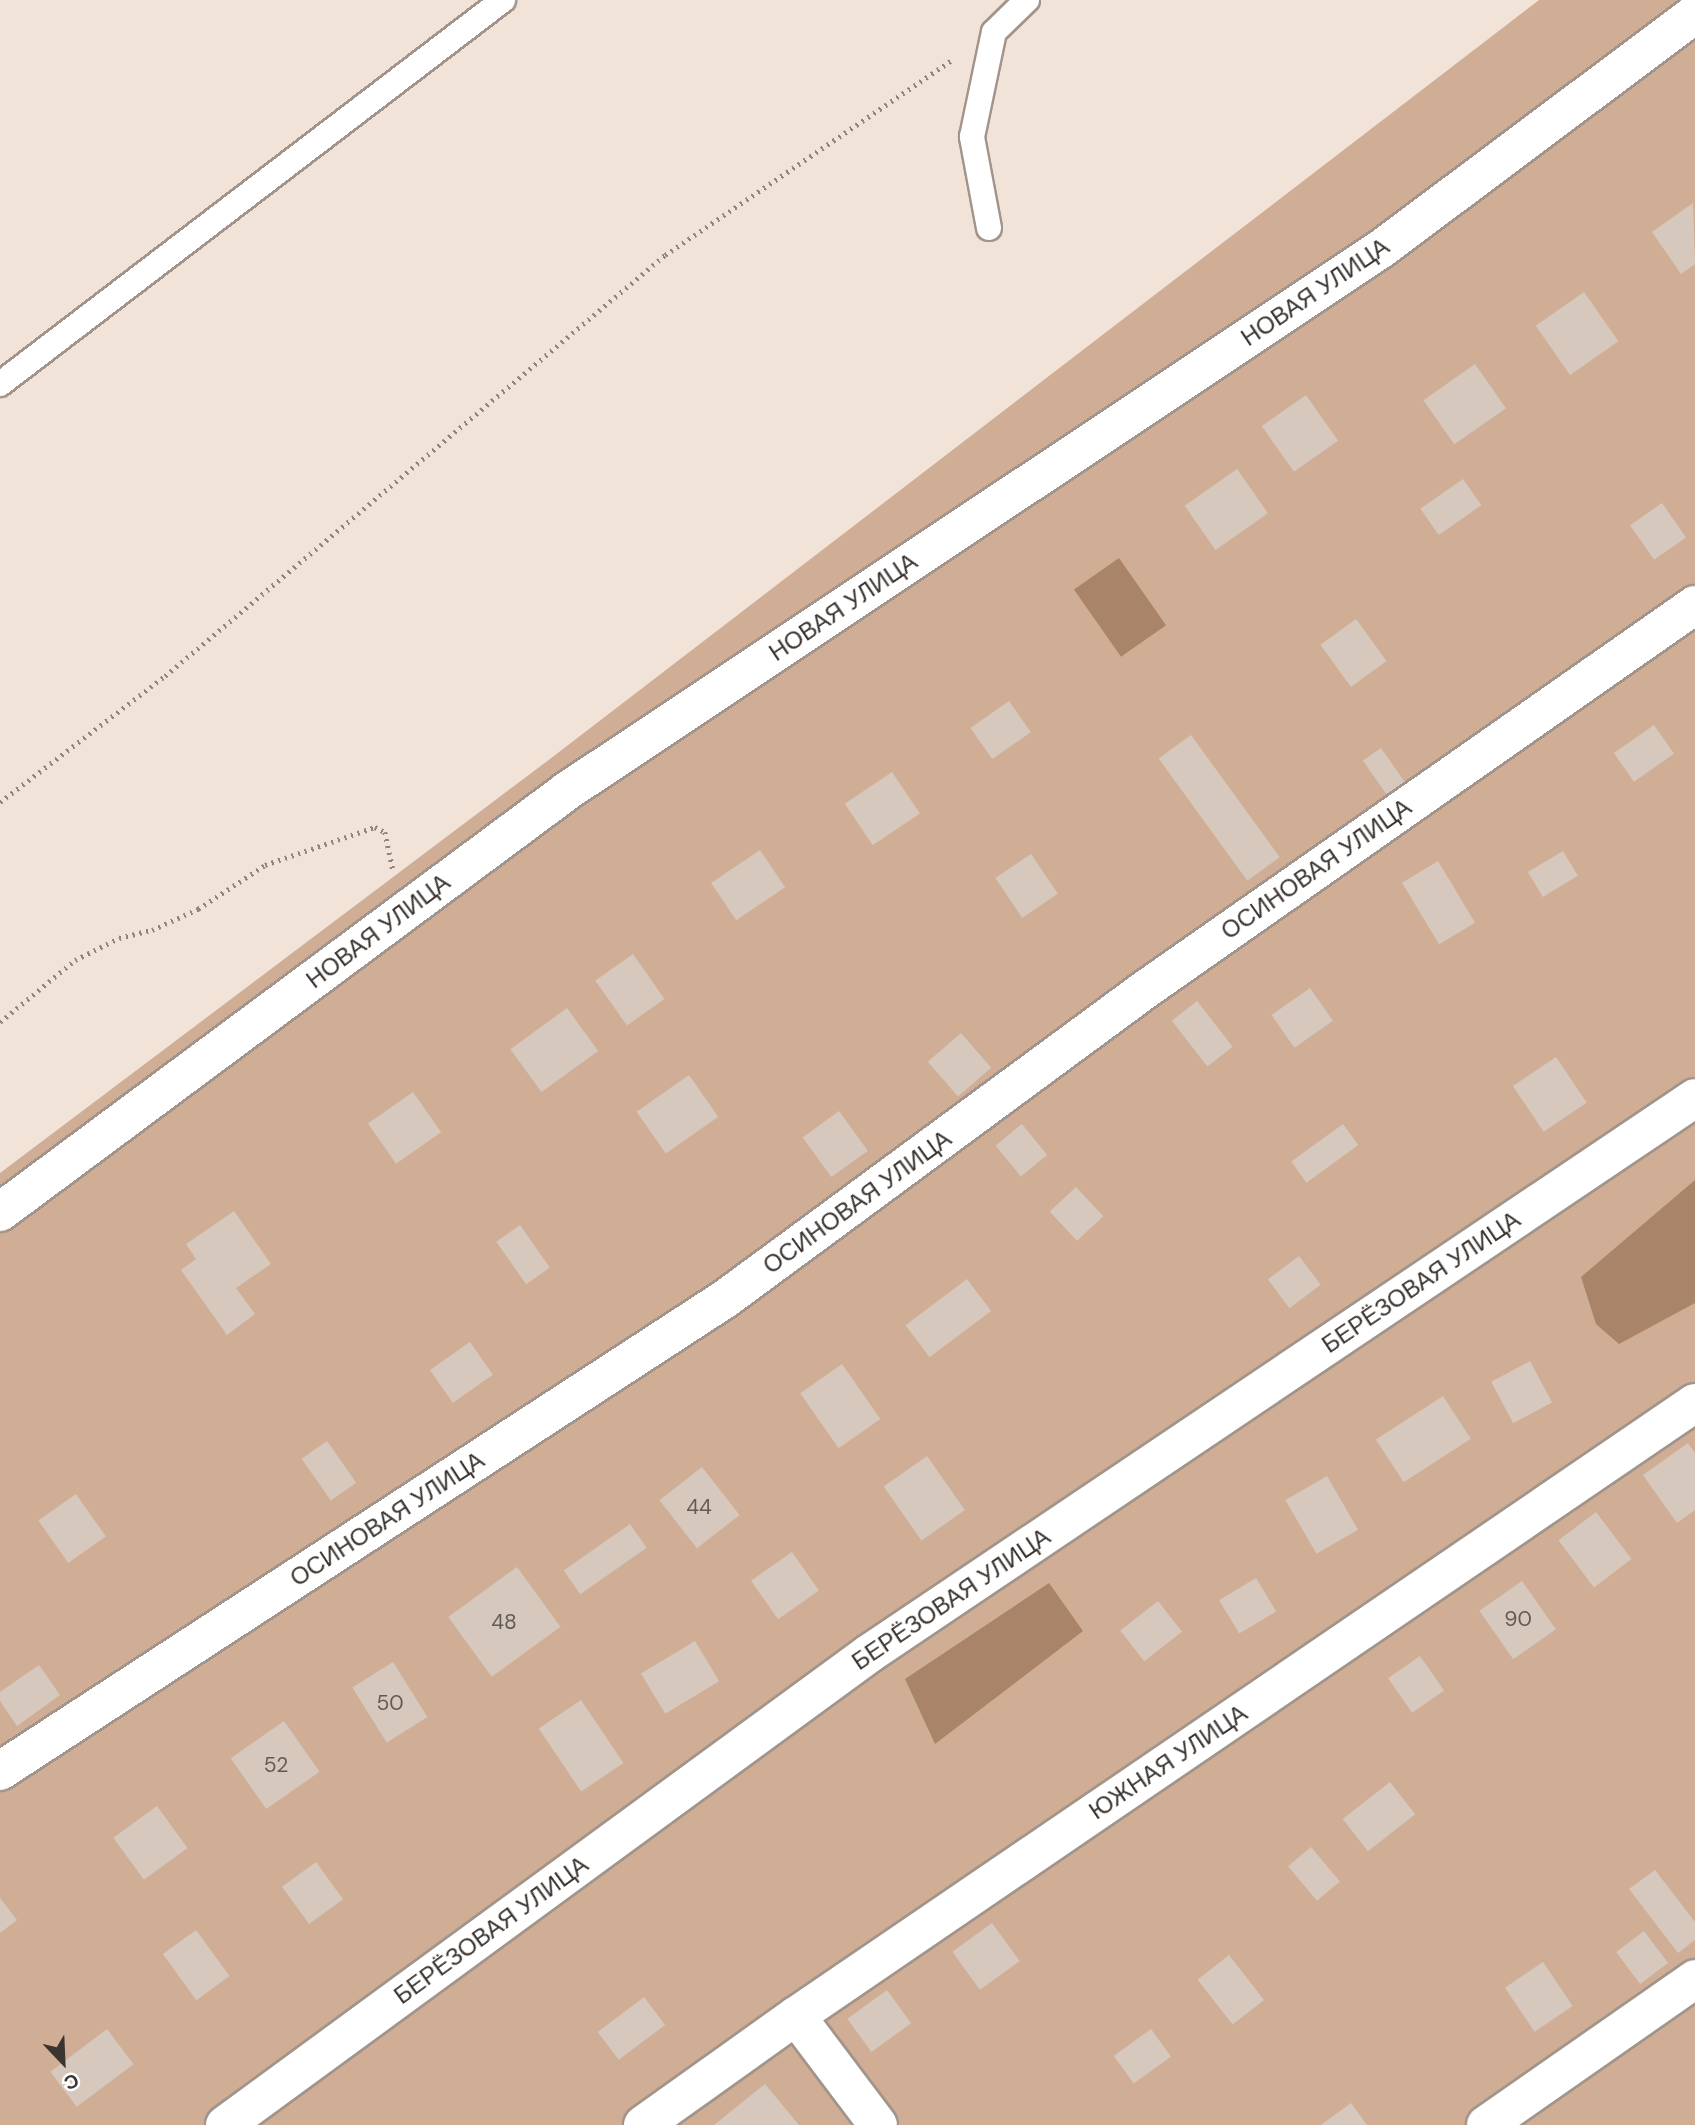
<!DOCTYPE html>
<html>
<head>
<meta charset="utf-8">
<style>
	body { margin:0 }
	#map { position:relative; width:1695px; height:2125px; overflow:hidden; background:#f2e3d8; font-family:"DM Sans",sans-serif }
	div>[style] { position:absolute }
	.green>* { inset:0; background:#d0ae95 }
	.water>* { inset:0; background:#a98468; transform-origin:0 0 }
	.building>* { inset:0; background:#d6c8bd; transform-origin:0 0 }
	.path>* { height:4.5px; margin-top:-2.25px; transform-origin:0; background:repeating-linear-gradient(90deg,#90857e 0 2px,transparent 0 7px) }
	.roads { filter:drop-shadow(2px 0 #a2948a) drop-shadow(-2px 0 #a2948a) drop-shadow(0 2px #a2948a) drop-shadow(0 -2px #a2948a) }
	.service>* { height:24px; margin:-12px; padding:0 12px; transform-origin:12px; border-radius:12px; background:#fff }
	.minor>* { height:38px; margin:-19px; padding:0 19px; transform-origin:19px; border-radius:19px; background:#fff }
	span { translate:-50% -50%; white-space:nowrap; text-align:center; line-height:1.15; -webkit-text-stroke:7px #fff; paint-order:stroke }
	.number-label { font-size:21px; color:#625a54 }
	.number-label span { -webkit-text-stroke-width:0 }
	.street-label { font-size:24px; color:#3b3531 }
	.north { position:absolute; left:28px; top:2027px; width:70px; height:70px; -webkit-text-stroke:5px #fff; paint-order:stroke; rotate:157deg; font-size:19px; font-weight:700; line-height:28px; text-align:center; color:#3b3531 }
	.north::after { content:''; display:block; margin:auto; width:24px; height:32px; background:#3b3531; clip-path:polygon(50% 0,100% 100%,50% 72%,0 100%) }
</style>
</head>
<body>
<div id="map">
	<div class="green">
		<i style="clip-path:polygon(1539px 0,1695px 0,1695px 2125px,0 2125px,0 1173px,546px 762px)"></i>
	</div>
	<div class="water">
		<i style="left:1119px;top:558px;width:82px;height:55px;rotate:55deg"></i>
		<i style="clip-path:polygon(1695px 1180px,1695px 1303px,1619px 1344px,1596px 1324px,1581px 1277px)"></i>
		<i style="clip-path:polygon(1049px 1583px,1083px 1631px,935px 1744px,905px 1679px)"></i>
	</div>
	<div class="building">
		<i style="clip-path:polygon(1693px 203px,1695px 264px,1681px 274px,1652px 232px)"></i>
		<i style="left:1584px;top:292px;width:60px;height:59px;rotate:55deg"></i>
		<i style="left:1475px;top:364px;width:54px;height:63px;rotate:55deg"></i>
		<i style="left:1306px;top:395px;width:56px;height:54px;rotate:55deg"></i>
		<i style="left:1237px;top:469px;width:54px;height:64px;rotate:55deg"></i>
		<i style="left:1463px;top:479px;width:32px;height:52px;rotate:55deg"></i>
		<i style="left:1662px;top:503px;width:42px;height:39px;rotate:55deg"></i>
		<i style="left:1356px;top:619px;width:52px;height:44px;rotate:54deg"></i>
		<i style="left:1009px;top:701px;width:38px;height:47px;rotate:55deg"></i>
		<i style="left:1654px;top:725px;width:35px;height:49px;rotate:55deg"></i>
		<i style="left:1191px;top:735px;width:151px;height:40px;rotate:54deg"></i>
		<i style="left:1381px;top:748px;width:44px;height:22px;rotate:55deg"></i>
		<i style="left:892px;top:772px;width:50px;height:57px;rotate:56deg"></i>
		<i style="left:760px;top:850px;width:45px;height:59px;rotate:56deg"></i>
		<i style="left:1563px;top:851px;width:29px;height:41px;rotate:59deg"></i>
		<i style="left:1031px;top:854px;width:48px;height:43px;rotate:56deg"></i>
		<i style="left:1438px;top:861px;width:72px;height:42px;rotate:59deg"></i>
		<i style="left:633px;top:954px;width:55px;height:46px;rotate:55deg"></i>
		<i style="left:1310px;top:988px;width:40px;height:47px;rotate:55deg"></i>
		<i style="left:1197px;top:1001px;width:58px;height:32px;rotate:52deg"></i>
		<i style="left:567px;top:1008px;width:53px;height:70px;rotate:54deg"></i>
		<i style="left:961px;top:1033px;width:46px;height:44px;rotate:49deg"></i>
		<i style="left:1556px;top:1057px;width:55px;height:52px;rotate:56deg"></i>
		<i style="left:689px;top:1075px;width:51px;height:64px;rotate:55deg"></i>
		<i style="left:413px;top:1092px;width:49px;height:55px;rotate:55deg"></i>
		<i style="left:839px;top:1111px;width:49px;height:45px;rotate:54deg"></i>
		<i style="left:1022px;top:1124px;width:40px;height:34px;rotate:51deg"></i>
		<i style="left:1343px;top:1124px;width:26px;height:64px;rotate:54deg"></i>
		<i style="left:1076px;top:1187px;width:40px;height:36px;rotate:47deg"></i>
		<i style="clip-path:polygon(234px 1211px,271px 1264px,236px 1288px,255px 1314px,227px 1335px,181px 1270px,196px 1259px,186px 1244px)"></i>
		<i style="left:520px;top:1225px;width:52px;height:29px;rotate:55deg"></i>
		<i style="left:1299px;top:1256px;width:36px;height:39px;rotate:53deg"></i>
		<i style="left:967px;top:1279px;width:40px;height:77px;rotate:53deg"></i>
		<i style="left:470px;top:1342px;width:40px;height:49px;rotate:55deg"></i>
		<i style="left:1530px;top:1361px;width:47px;height:44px;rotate:62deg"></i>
		<i style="left:842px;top:1364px;width:67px;height:51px;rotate:55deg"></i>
		<i style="left:1443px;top:1396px;width:51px;height:80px;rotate:57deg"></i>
		<i style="left:327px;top:1441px;width:51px;height:31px;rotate:55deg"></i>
		<i style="clip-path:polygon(1688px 1443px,1695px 1453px,1695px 1510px,1677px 1523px,1643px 1475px)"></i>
		<i style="left:927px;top:1456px;width:66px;height:53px;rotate:55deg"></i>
		<i style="left:702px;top:1467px;width:61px;height:54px;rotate:52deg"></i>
		<i style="left:1327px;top:1476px;width:62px;height:48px;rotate:60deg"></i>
		<i style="left:76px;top:1494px;width:52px;height:46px;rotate:55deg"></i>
		<i style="left:1596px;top:1512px;width:59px;height:47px;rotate:53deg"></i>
		<i style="left:630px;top:1524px;width:29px;height:81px;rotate:55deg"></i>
		<i style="left:792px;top:1552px;width:47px;height:50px;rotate:55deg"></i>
		<i style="left:517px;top:1567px;width:74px;height:85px;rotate:54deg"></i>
		<i style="left:1256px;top:1578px;width:39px;height:43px;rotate:59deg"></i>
		<i style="left:1522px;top:1581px;width:59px;height:52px;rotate:55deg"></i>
		<i style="left:1158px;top:1601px;width:39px;height:48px;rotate:52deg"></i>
		<i style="left:695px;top:1641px;width:47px;height:63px;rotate:59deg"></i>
		<i style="left:1420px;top:1656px;width:42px;height:39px;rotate:55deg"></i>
		<i style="left:393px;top:1662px;width:65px;height:48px;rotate:58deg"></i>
		<i style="clip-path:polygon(39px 1665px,60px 1695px,17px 1726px,0 1701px,0 1692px)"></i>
		<i style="left:581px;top:1700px;width:76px;height:51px;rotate:56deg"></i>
		<i style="left:284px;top:1721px;width:62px;height:65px;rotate:55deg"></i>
		<i style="left:1390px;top:1782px;width:41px;height:60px;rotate:52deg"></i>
		<i style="left:157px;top:1806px;width:52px;height:54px;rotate:54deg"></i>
		<i style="left:1311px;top:1847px;width:45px;height:30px;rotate:50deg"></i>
		<i style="left:316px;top:1862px;width:46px;height:42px;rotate:54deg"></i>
		<i style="clip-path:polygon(1655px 1870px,1695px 1922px,1695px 1940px,1678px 1953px,1629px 1889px)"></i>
		<i style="clip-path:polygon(0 1898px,17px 1920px,0 1933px)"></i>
		<i style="left:992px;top:1923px;width:47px;height:49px;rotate:54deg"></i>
		<i style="left:196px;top:1930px;width:57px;height:41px;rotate:54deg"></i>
		<i style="left:1644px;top:1931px;width:40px;height:35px;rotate:53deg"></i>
		<i style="left:1229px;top:1955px;width:57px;height:40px;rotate:52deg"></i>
		<i style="left:1543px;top:1962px;width:53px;height:46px;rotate:56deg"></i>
		<i style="left:887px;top:1990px;width:41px;height:49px;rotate:54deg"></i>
		<i style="left:644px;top:1997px;width:35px;height:58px;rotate:53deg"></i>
		<i style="left:107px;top:2029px;width:44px;height:71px;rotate:53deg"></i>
		<i style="left:1151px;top:2029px;width:34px;height:46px;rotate:54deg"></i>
		<i style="clip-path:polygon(765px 2084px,799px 2125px,714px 2125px)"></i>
		<i style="clip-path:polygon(1351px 2103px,1367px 2125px,1321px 2125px)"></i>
	</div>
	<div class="path">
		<i style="left:0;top:802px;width:208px;rotate:-37.4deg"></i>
		<i style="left:165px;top:676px;width:654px;rotate:-40.1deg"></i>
		<i style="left:665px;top:255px;width:347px;rotate:-34.2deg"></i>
		<i style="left:0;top:1022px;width:97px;rotate:-39.6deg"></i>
		<i style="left:75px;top:960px;width:49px;rotate:-26.6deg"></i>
		<i style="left:119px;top:938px;width:34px;rotate:-14deg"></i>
		<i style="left:152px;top:930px;width:51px;rotate:-24.5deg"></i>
		<i style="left:198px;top:909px;width:80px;rotate:-33.3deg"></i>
		<i style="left:265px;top:865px;width:116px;rotate:-19.1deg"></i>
		<i style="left:375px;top:827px;width:11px;rotate:27deg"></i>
		<i style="left:385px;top:832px;width:39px;rotate:78deg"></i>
	</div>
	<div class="roads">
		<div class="service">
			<i style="left:989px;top:228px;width:93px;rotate:-100.6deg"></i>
			<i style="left:972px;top:137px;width:107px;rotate:-78.2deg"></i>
			<i style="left:994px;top:32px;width:46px;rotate:-44.1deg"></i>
			<i style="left:0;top:384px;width:633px;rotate:-37.36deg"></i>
		</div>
		<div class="minor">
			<i style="left:0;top:1212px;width:706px;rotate:-36.59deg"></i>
			<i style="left:567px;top:791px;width:978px;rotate:-33.66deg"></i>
			<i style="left:1381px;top:249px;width:392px;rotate:-36.8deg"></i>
			<i style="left:0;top:1771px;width:865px;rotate:-33.07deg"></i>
			<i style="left:725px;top:1299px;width:523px;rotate:-36.37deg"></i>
			<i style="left:1146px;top:989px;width:670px;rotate:-34.97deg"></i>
			<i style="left:796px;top:2016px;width:136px;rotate:53deg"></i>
			<i style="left:225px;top:2125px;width:799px;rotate:-36.2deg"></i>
			<i style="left:870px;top:1653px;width:994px;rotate:-33.93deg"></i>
			<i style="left:643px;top:2125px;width:188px;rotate:-35.5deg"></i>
			<i style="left:796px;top:2016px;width:1088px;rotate:-34.29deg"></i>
			<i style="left:1486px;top:2125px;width:255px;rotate:-34.9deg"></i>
		</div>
	</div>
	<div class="number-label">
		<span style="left:699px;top:1507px">44</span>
		<span style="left:1518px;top:1619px">90</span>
		<span style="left:504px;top:1622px">48</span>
		<span style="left:390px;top:1703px">50</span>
		<span style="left:276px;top:1765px">52</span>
	</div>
	<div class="street-label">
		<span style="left:1315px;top:292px;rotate:-34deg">НОВАЯ УЛИЦА</span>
		<span style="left:843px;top:607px;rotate:-34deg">НОВАЯ УЛИЦА</span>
		<span style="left:1316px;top:869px;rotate:-35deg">ОСИНОВАЯ УЛИЦА</span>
		<span style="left:378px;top:931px;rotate:-37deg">НОВАЯ УЛИЦА</span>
		<span style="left:857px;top:1202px;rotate:-36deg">ОСИНОВАЯ УЛИЦА</span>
		<span style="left:1421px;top:1282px;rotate:-34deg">БЕРЁЗОВАЯ УЛИЦА</span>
		<span style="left:387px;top:1519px;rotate:-33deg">ОСИНОВАЯ УЛИЦА</span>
		<span style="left:951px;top:1599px;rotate:-34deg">БЕРЁЗОВАЯ УЛИЦА</span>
		<span style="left:1168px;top:1762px;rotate:-34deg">ЮЖНАЯ УЛИЦА</span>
		<span style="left:491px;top:1930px;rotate:-36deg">БЕРЁЗОВАЯ УЛИЦА</span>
	</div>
	<div class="north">С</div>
</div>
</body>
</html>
